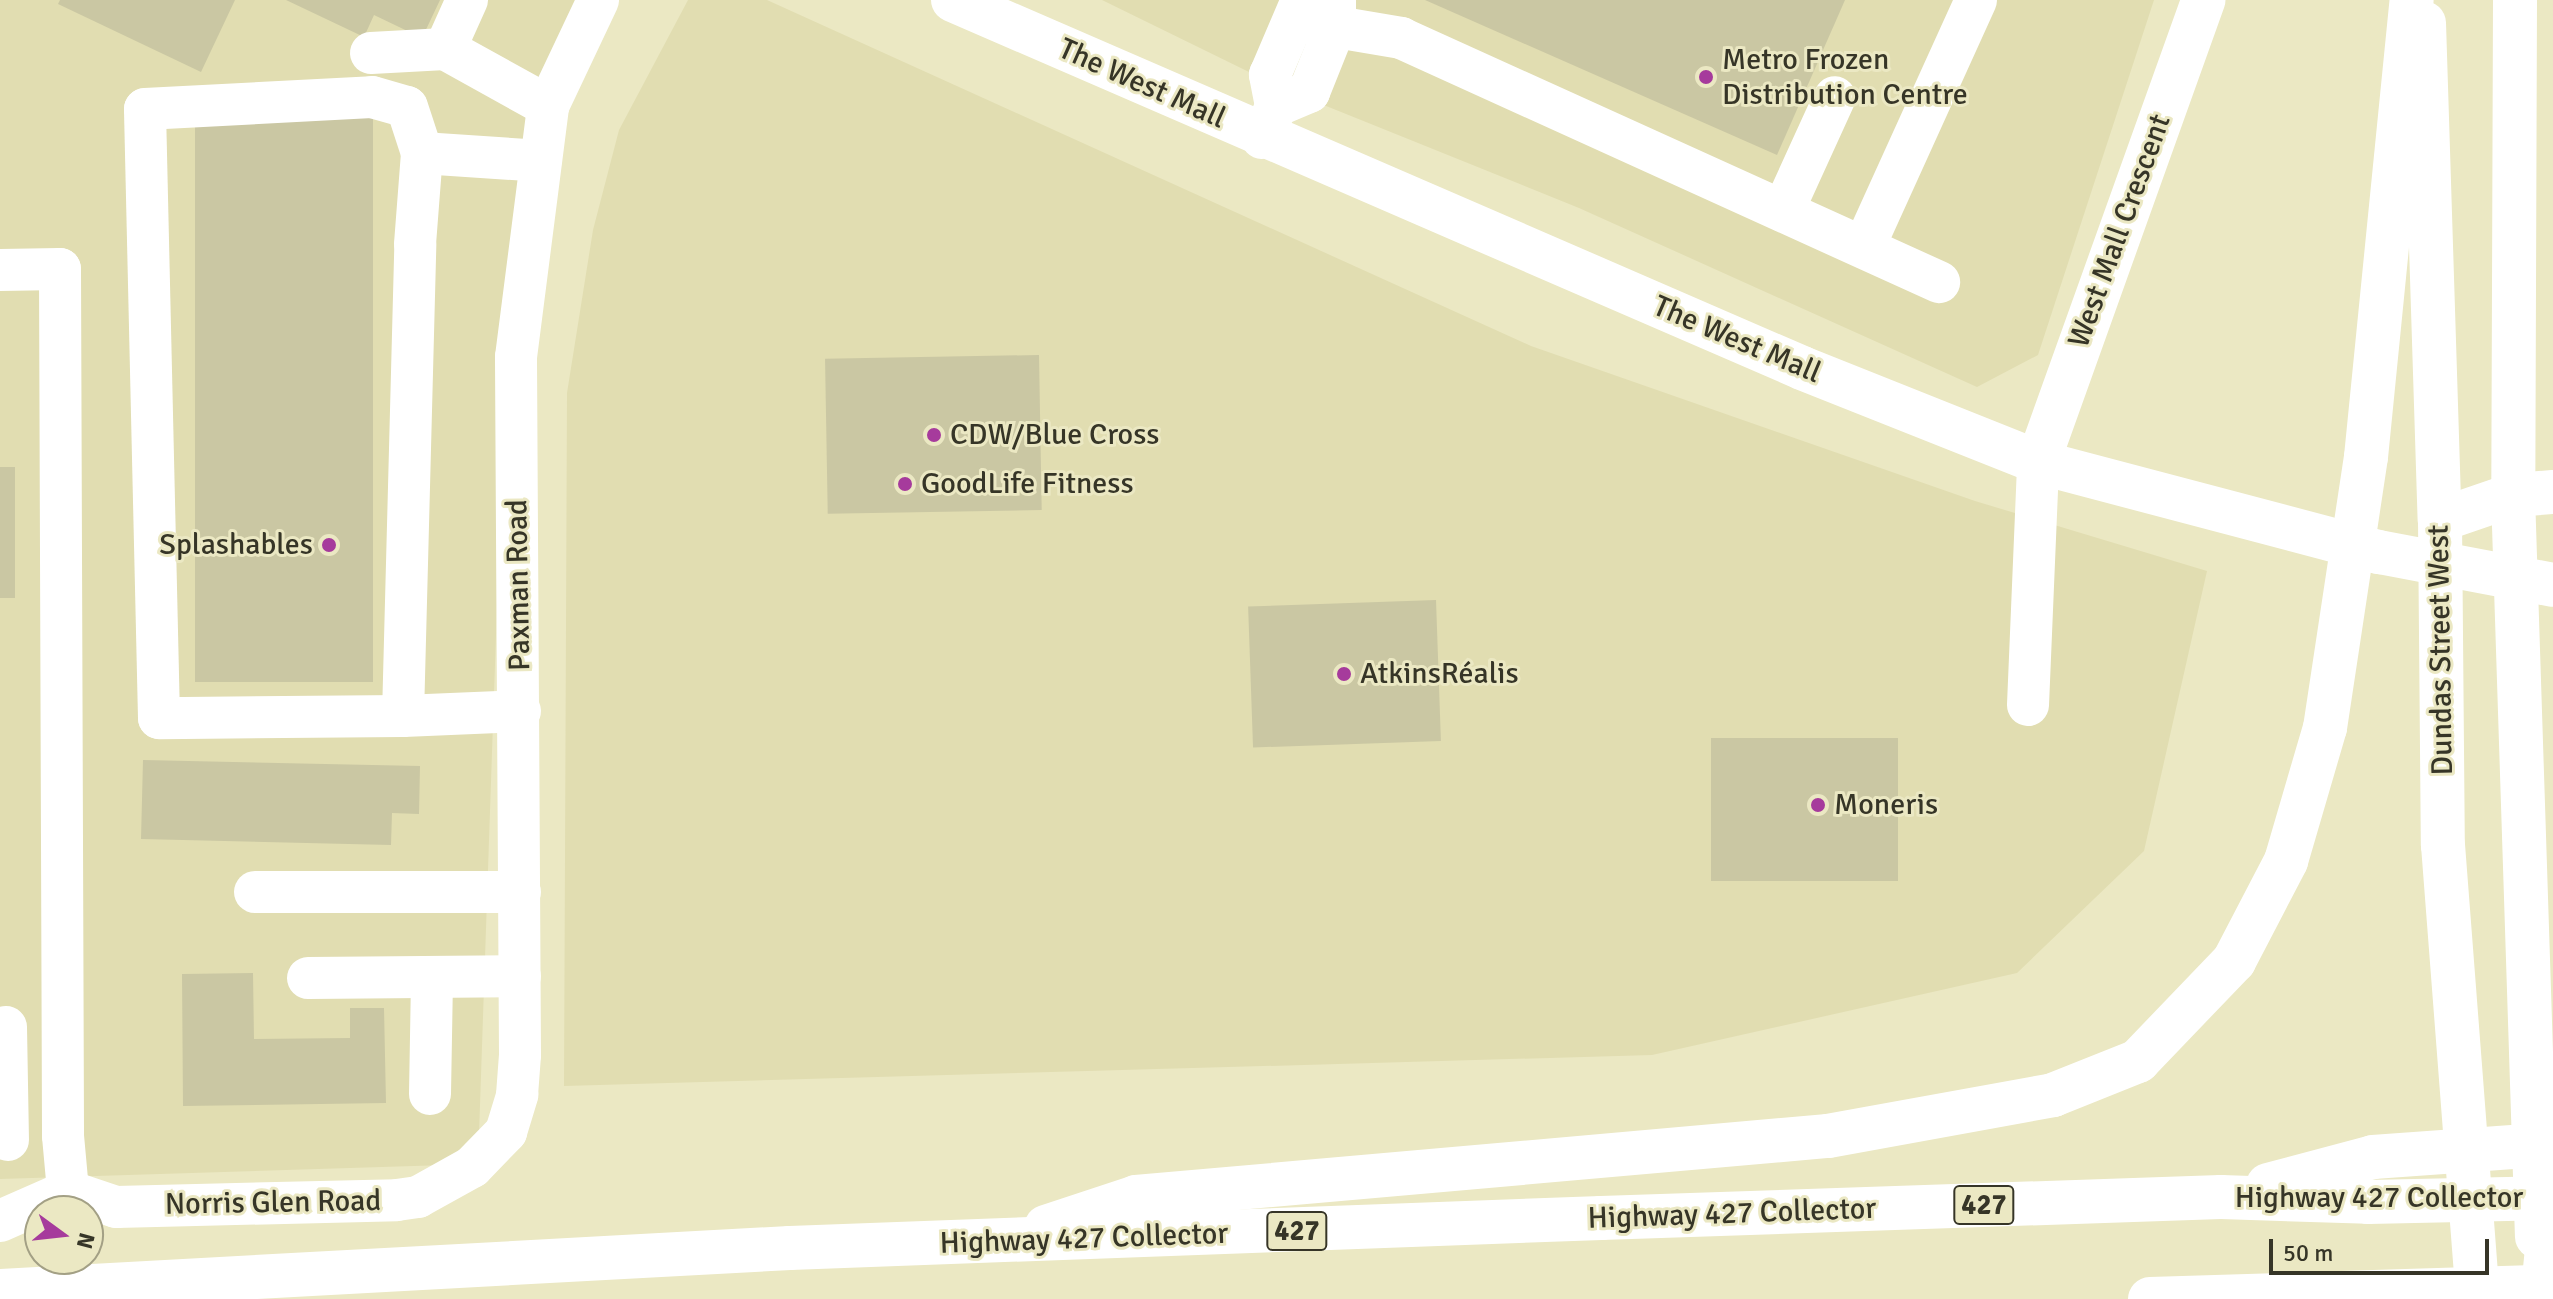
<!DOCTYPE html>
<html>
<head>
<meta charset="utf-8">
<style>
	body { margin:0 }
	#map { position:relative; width:2553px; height:1299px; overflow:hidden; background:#ebe8c3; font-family:Signika,sans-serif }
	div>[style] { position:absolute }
	.built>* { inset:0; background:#e1ddb1 }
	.building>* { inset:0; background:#cac7a3; transform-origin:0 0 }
	.minor>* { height:42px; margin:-21px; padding:0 21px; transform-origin:21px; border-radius:21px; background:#fff }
	.major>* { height:44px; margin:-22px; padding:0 22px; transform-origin:22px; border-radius:22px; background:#fff }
	.highway>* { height:44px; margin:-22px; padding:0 22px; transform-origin:22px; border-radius:22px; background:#fff }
	.dots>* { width:22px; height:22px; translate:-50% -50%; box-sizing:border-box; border:4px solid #ebe8c3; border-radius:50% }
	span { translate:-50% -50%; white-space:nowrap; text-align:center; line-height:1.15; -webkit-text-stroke:6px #ebe8c3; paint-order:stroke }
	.shield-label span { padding:2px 6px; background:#ebe8c3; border:2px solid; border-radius:6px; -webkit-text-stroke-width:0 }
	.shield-label { font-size:28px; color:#363527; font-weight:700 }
	.poi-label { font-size:30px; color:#363527 }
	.left { translate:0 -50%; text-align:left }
	.right { translate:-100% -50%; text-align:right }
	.street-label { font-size:30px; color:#363527 }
	.north { position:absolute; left:24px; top:1195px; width:80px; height:80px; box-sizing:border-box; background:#ebe8c3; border:2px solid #a3a085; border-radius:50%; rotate:105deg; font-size:22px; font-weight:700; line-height:32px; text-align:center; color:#363527 }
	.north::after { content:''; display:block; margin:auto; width:28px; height:36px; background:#a63b9c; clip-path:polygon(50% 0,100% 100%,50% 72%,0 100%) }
	.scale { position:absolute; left:2269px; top:1239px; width:220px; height:36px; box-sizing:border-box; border:4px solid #363527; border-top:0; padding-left:10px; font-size:24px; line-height:28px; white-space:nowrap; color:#363527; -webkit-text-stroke:6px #ebe8c3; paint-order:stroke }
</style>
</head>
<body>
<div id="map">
	<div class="built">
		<i style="clip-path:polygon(0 0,578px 0,509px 253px,478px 1164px,0 1179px)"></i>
		<i style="clip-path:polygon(688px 0,767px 0,1531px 346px,1975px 501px,2207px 571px,2144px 851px,2017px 973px,1652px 1055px,564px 1086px,567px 393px,593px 230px,619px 130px)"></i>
		<i style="clip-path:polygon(1102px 0,2154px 0,2038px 355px,1977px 387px,1579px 208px,1284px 89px)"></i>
	</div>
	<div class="building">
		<i style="clip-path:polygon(60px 0,235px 0,201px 72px,58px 4px)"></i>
		<i style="clip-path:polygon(286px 0,440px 0,422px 38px,374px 15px,364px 37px)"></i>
		<i style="clip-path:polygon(1425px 0,1845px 0,1777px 155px)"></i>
		<i style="left:373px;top:116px;width:566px;height:178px;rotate:90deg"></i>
		<i style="left:1039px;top:355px;width:155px;height:214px;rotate:89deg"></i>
		<i style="left:15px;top:467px;width:131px;height:15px;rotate:90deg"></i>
		<i style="left:1436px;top:600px;width:141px;height:188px;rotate:88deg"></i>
		<i style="left:1898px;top:738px;width:143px;height:187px;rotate:90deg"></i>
		<i style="clip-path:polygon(143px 760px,420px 766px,419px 814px,392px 813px,391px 845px,141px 839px)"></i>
		<i style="clip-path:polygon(253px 973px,254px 1039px,350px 1038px,350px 1008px,384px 1008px,386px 1103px,183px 1106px,182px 974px)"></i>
	</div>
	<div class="minor">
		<i style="left:467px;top:0;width:54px;rotate:114.2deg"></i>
		<i style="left:445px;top:49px;width:118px;rotate:29deg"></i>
		<i style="left:1295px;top:20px;width:108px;rotate:9.6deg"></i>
		<i style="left:1401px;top:38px;width:591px;rotate:24.4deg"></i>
		<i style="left:371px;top:53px;width:74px;rotate:-3.1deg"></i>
		<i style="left:1276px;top:106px;width:36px;rotate:-23deg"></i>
		<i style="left:1309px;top:92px;width:70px;rotate:-68.2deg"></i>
		<i style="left:1335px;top:27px;width:26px;rotate:-90deg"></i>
		<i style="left:1262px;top:138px;width:35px;rotate:-66deg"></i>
		<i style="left:1276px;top:106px;width:32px;rotate:-101deg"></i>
		<i style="left:1270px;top:75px;width:82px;rotate:-66.9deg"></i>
		<i style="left:1783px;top:211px;width:125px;rotate:-65.5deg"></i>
		<i style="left:1864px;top:247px;width:271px;rotate:-65.6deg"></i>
		<i style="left:0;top:270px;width:60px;rotate:-1deg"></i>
		<i style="left:60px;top:269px;width:867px;rotate:89.8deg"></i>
		<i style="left:63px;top:1136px;width:55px;rotate:84.8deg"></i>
		<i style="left:2028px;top:705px;width:243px;rotate:-87.6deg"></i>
		<i style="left:520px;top:711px;width:117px;rotate:177.6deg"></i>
		<i style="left:403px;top:716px;width:472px;rotate:-88.5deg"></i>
		<i style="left:415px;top:244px;width:91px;rotate:-85.6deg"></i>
		<i style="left:422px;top:153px;width:119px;rotate:3.8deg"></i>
		<i style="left:403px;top:716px;width:244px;rotate:179.5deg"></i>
		<i style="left:159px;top:718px;width:609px;rotate:-91.32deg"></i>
		<i style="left:145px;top:109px;width:227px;rotate:-3deg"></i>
		<i style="left:372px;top:97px;width:36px;rotate:16deg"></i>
		<i style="left:407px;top:107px;width:48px;rotate:71.9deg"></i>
		<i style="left:255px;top:892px;width:265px"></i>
		<i style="left:308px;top:978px;width:212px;rotate:-0.5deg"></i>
		<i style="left:6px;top:1027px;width:113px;rotate:89deg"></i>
		<i style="left:430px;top:1094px;width:117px;rotate:-89deg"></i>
		<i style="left:68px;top:1191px;width:51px;rotate:18.4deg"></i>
		<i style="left:116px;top:1207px;width:281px;rotate:-1.4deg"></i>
		<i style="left:397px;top:1200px;width:21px;rotate:-8deg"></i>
		<i style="left:418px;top:1197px;width:62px;rotate:-29.1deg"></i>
		<i style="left:472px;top:1167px;width:49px;rotate:-45.8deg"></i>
		<i style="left:506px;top:1132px;width:39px;rotate:-73deg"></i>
		<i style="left:517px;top:1095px;width:40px;rotate:-85.7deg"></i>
		<i style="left:520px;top:1055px;width:698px;rotate:-90.33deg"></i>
		<i style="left:516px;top:357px;width:253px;rotate:-82.7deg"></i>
		<i style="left:548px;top:106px;width:117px;rotate:-64.7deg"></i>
		<i style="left:0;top:1221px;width:74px;rotate:-23.8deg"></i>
	</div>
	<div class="major">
		<i style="left:953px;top:0;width:925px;rotate:23.43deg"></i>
		<i style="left:1802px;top:368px;width:254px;rotate:21.7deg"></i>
		<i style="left:2038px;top:462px;width:353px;rotate:14.8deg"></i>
		<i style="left:2379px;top:552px;width:177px;rotate:10.7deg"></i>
		<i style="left:2515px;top:0;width:495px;rotate:90.2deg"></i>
		<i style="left:2513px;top:495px;width:742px;rotate:88.15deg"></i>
		<i style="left:2424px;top:23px;width:497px;rotate:88.2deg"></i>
		<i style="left:2440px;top:520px;width:325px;rotate:89.5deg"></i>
		<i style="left:2443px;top:845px;width:455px;rotate:85.6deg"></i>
		<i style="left:2038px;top:462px;width:491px;rotate:-70.3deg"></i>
	</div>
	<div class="highway">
		<i style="left:2440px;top:520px;width:77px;rotate:-18.9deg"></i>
		<i style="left:2513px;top:495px;width:40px;rotate:-4.3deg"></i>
		<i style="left:2268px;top:1185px;width:109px;rotate:-14.9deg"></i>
		<i style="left:2373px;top:1157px;width:180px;rotate:-4.1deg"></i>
		<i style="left:1046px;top:1227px;width:95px;rotate:-18.4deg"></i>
		<i style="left:1136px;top:1197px;width:695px;rotate:-5.04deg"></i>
		<i style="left:1828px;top:1136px;width:229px;rotate:-10.3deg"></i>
		<i style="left:2053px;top:1095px;width:92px;rotate:-21.8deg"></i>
		<i style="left:2138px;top:1061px;width:139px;rotate:-46.2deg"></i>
		<i style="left:2234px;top:961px;width:113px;rotate:-62.5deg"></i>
		<i style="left:2286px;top:861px;width:139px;rotate:-73.7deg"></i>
		<i style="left:2325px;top:728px;width:274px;rotate:-81.4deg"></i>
		<i style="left:2366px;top:457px;width:459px;rotate:-84.3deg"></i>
		<i style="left:0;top:1291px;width:791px;rotate:-3.12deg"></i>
		<i style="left:790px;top:1248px;width:812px;rotate:-2.12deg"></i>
		<i style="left:1601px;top:1218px;width:620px;rotate:-1.94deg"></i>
		<i style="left:2221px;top:1197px;width:147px;rotate:1.9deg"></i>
		<i style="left:2368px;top:1202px;width:185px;rotate:-1.2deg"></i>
		<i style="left:2150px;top:1299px;width:403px;rotate:-1.8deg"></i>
		<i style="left:2542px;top:1299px;width:111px;rotate:-84.3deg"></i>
	</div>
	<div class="dots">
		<i style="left:1706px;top:77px;background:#a63b9c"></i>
		<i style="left:934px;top:435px;background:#a63b9c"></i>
		<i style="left:905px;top:484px;background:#a63b9c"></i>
		<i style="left:329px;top:545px;background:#a63b9c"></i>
		<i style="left:1344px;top:674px;background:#a63b9c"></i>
		<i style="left:1818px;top:805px;background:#a63b9c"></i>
	</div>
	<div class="shield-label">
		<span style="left:1984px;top:1205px">427</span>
		<span style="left:1297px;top:1231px">427</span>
	</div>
	<div class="poi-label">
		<span class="left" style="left:1722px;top:77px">Metro Frozen<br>Distribution Centre</span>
		<span class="left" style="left:950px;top:435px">CDW/Blue Cross</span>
		<span class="left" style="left:921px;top:484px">GoodLife Fitness</span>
		<span class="right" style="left:313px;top:545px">Splashables</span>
		<span class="left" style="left:1360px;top:674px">AtkinsRéalis</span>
		<span class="left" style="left:1834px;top:805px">Moneris</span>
	</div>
	<div class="street-label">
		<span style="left:1142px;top:84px;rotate:24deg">The West Mall</span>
		<span style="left:2120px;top:231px;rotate:-70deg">West Mall Crescent</span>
		<span style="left:1737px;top:340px;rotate:23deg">The West Mall</span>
		<span style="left:519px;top:585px;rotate:-91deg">Paxman Road</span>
		<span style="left:2441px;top:650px;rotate:-91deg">Dundas Street West</span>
		<span style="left:2379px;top:1198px">Highway 427 Collector</span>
		<span style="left:273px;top:1203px;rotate:-1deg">Norris Glen Road</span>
		<span style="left:1732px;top:1214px;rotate:-2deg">Highway 427 Collector</span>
		<span style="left:1084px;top:1239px;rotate:-2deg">Highway 427 Collector</span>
	</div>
	<div class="north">N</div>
	<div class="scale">50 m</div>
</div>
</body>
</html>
